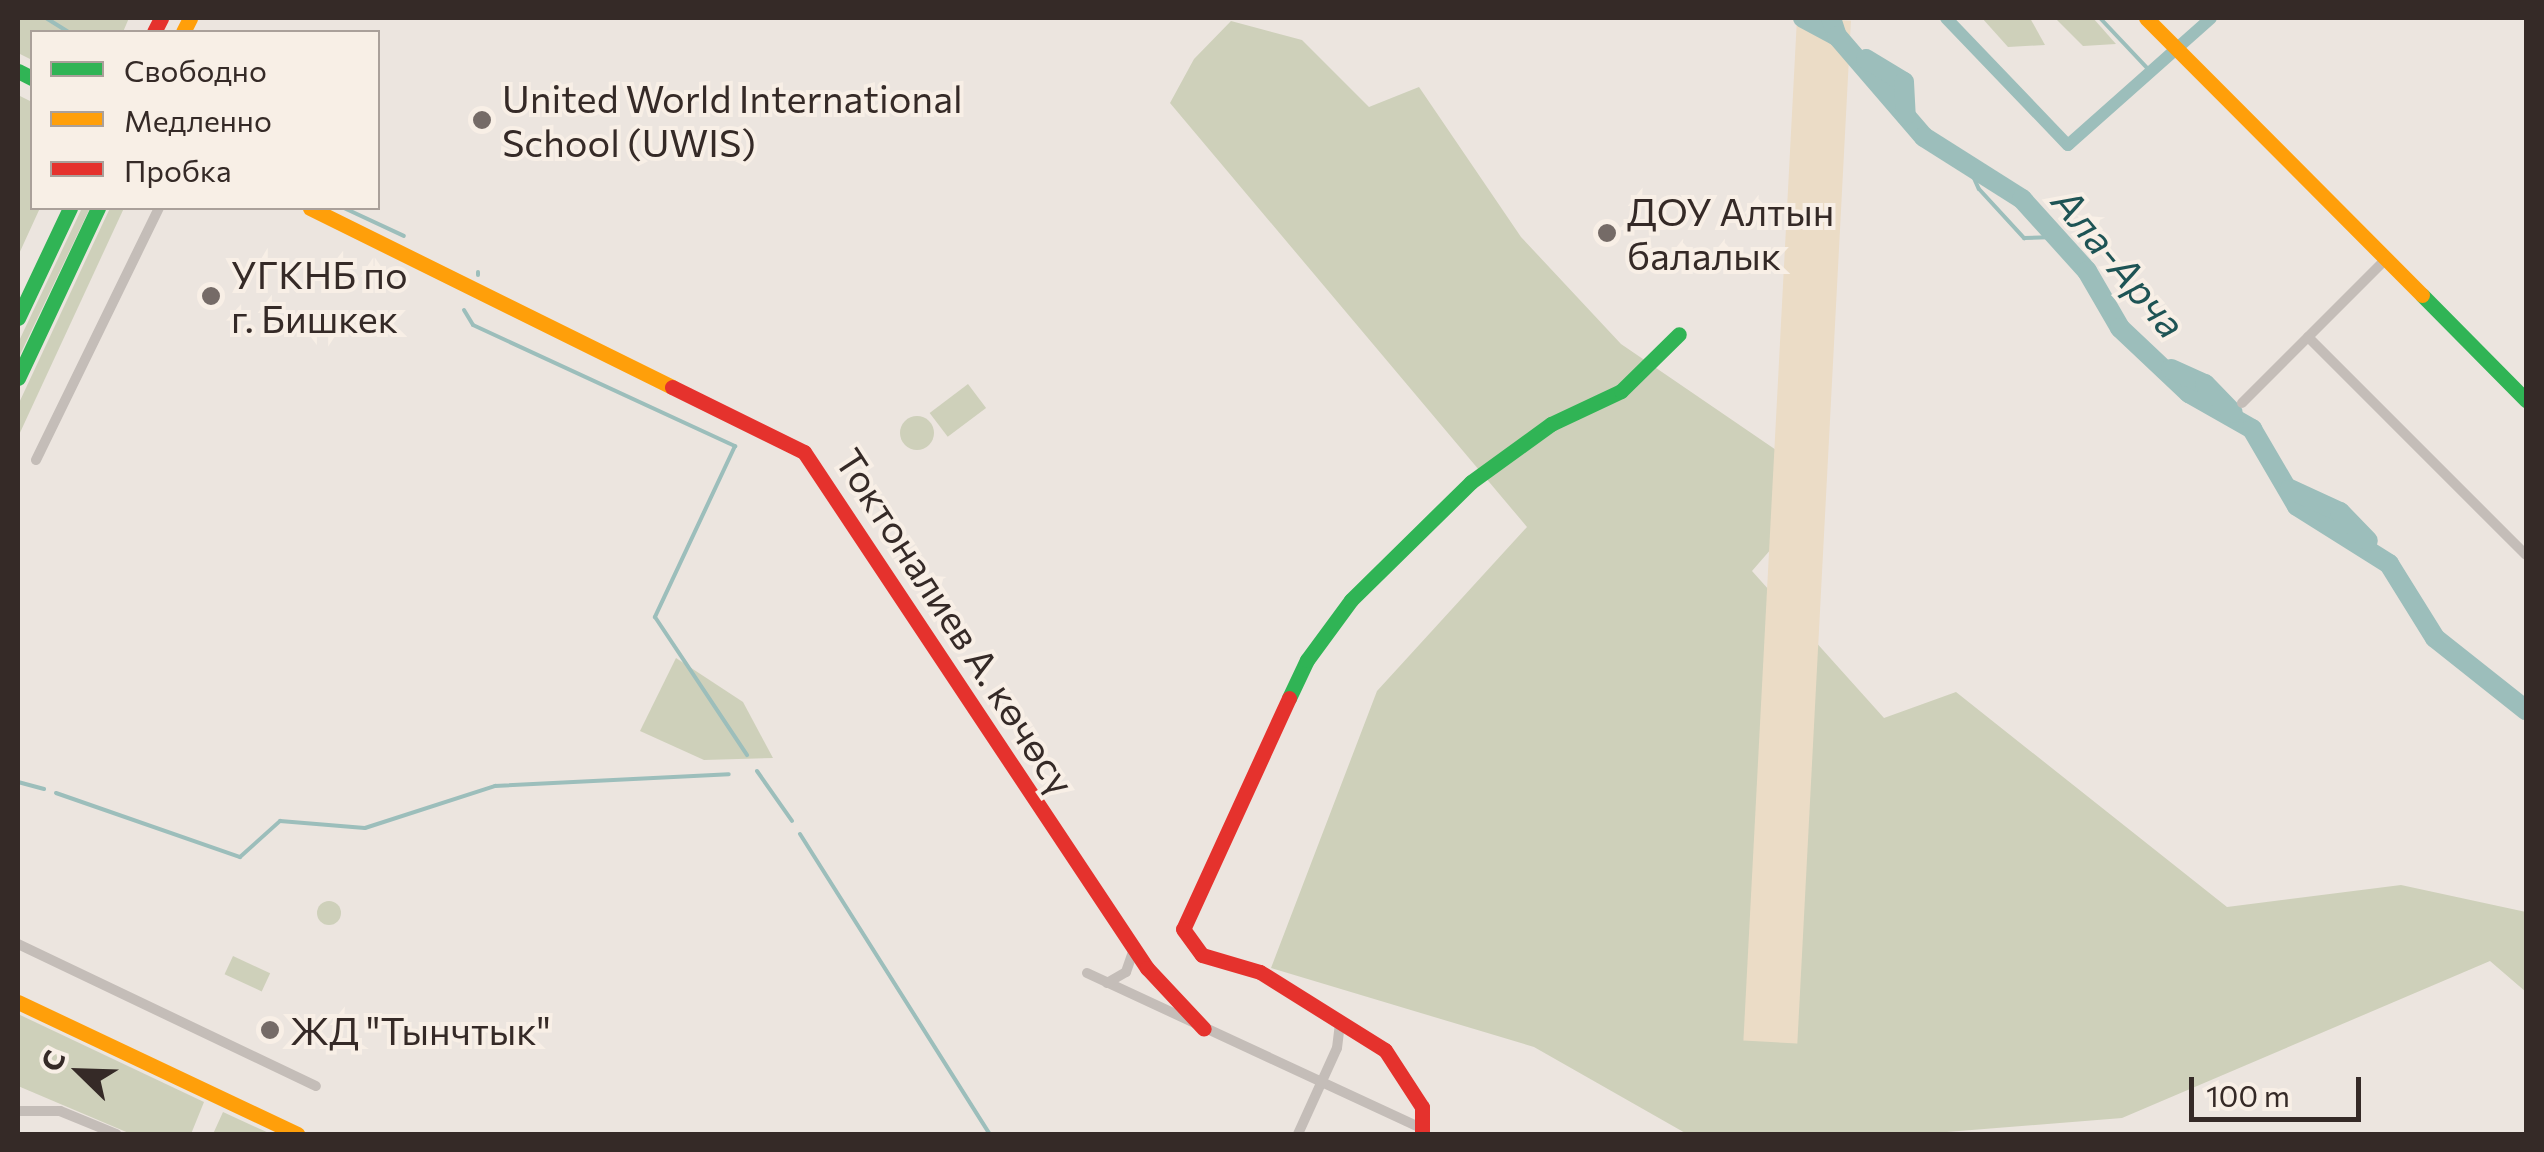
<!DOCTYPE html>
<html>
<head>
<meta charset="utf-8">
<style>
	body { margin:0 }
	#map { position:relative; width:2544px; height:1152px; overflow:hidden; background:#ece5df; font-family:Commissioner,sans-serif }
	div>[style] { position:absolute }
	.green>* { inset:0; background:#ced0ba; transform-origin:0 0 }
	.round { border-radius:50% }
	.sand>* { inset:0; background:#ebdcc6; transform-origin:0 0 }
	.stream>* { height:4px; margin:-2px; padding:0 2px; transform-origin:2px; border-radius:2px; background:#9cbebb }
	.canal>* { height:12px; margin:-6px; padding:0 6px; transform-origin:6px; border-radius:6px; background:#9cbebb }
	.river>* { height:20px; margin:-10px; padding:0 10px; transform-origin:10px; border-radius:10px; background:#9cbebb }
	.street>* { height:10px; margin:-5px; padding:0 5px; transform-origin:5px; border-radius:5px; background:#c4bdb8 }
	.fast>* { height:15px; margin:-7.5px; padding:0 7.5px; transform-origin:7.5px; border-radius:7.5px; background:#30b455 }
	.slow>* { height:15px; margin:-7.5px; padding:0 7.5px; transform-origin:7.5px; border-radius:7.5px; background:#ff9f0a }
	.jam>* { height:15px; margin:-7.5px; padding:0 7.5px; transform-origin:7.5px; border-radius:7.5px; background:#e5322d }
	.dots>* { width:28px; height:28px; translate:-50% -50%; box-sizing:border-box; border:5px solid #f8efe6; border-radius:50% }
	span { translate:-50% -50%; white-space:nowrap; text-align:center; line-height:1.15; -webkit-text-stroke:8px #f8efe6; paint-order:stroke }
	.poi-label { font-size:38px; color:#352a27 }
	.left { translate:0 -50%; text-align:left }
	.street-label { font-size:38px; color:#352a27 }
	.water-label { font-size:40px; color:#1e5455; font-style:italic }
	.frame { position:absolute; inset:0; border:20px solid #352a27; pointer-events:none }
	.legend { position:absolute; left:30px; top:30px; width:350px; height:180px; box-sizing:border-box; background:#f8efe6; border:2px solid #aaa09a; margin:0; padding:12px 18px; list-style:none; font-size:30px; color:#352a27 }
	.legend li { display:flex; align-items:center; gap:20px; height:50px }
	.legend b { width:50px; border:2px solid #aaa09a }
	.north { position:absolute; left:30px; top:1022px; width:100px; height:100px; -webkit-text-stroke:8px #f8efe6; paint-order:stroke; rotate:293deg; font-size:28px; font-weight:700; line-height:40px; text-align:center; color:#352a27 }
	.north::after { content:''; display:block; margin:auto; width:35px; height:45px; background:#352a27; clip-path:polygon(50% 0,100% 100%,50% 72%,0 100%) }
	.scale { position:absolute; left:2189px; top:1077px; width:172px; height:45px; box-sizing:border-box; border:5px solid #352a27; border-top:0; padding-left:12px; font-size:30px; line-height:35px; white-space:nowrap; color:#352a27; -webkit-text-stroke:8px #f8efe6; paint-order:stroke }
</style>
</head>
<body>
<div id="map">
	<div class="green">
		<i style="clip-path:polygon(18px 18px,129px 18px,123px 32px,32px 32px,32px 60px,18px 53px)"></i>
		<i style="clip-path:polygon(1982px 18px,2030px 18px,2045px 45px,2008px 47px)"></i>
		<i style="clip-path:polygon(2055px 18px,2093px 18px,2116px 44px,2083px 46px)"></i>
		<i style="clip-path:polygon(1231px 21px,1302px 40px,1369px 107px,1419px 87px,1521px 237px,1621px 344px,1779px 452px,1799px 517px,1752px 571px,1884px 718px,1956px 692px,2227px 907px,2401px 885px,2526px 912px,2526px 992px,2490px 961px,2122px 1118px,1922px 1134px,1687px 1134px,1534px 1047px,1271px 968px,1377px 691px,1527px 527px,1170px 103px,1194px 59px)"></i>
		<i style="clip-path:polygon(18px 95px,32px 102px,32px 208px,40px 208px,18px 256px)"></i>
		<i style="clip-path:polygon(82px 208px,90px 208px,18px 359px,18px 343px)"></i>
		<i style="clip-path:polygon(110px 208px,124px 208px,18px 437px,18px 405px)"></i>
		<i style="left:968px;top:384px;width:30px;height:48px;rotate:53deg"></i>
		<i class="round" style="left:900px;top:416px;width:34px;height:34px"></i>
		<i style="clip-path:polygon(676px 658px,743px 702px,773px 758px,704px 760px,640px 731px)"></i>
		<i class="round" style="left:317px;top:901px;width:24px;height:24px"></i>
		<i style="left:233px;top:956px;width:41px;height:20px;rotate:25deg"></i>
		<i style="clip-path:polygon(18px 1014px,204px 1102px,191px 1134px,131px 1134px,18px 1086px)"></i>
		<i style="clip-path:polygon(223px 1112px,271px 1134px,213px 1134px)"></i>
	</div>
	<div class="sand">
		<i style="left:1797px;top:18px;width:54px;height:1024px;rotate:3deg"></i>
	</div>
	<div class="stream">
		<i style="left:46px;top:18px;width:26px;rotate:32deg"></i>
		<i style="left:2100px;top:18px;width:73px;rotate:46.7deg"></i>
		<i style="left:1969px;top:167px;width:24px;rotate:66deg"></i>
		<i style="left:1979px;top:189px;width:67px;rotate:47.4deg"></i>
		<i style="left:2024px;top:238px;width:32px;rotate:-2deg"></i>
		<i style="left:344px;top:208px;width:66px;rotate:25deg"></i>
		<i style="left:478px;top:272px;width:3px;rotate:90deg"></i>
		<i style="left:464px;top:310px;width:17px;rotate:59deg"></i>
		<i style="left:473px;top:325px;width:289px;rotate:24.8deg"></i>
		<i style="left:735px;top:446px;width:189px;rotate:115.1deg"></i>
		<i style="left:655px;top:617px;width:166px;rotate:56.3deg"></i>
		<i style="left:757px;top:771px;width:61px;rotate:55deg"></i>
		<i style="left:18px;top:782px;width:27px;rotate:15deg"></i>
		<i style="left:56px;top:793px;width:195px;rotate:19.2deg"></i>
		<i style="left:240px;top:857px;width:54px;rotate:-42deg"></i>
		<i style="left:280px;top:821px;width:85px;rotate:4.7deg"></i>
		<i style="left:365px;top:828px;width:137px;rotate:-17.9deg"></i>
		<i style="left:495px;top:786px;width:234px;rotate:-2.9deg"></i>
		<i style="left:800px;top:834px;width:355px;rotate:57.7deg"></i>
	</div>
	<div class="canal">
		<i style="left:1946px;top:18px;width:176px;rotate:46.2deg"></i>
		<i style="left:2068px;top:145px;width:191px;rotate:-41.6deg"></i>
	</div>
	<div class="river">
		<i style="left:1803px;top:18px;width:38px;rotate:28deg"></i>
		<i style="left:1831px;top:18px;width:19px;rotate:72deg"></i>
		<i style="left:1837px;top:36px;width:133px;rotate:49.3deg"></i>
		<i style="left:1924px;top:137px;width:116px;rotate:32.3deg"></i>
		<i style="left:2022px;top:199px;width:97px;rotate:47.9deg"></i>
		<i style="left:2087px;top:271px;width:66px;rotate:59.9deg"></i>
		<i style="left:2120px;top:328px;width:95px;rotate:43.3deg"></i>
		<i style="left:2189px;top:393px;width:73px;rotate:29.7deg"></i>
		<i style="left:2252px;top:429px;width:89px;rotate:59.7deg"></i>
		<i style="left:2297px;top:506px;width:109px;rotate:32.2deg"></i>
		<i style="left:2389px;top:564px;width:87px;rotate:58.1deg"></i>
		<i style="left:2435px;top:638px;width:116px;rotate:38.4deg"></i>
		<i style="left:1866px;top:59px;width:44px;rotate:31.2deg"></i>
		<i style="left:1904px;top:82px;width:33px;rotate:87deg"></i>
		<i style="left:2171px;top:369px;width:37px;rotate:24deg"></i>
		<i style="left:2205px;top:384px;width:40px;rotate:46deg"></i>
		<i style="left:2290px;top:489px;width:55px;rotate:24.7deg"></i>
		<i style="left:2340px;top:512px;width:40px;rotate:46deg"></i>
	</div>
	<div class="street">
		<i style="left:2308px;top:337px;width:308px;rotate:45deg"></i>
		<i style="left:2242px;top:403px;width:204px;rotate:-45deg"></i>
		<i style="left:36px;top:460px;width:280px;rotate:-64deg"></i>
		<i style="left:18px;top:944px;width:330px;rotate:25.5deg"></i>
		<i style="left:1087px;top:973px;width:370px;rotate:24.9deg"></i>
		<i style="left:1107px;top:983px;width:22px;rotate:-30deg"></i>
		<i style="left:1126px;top:972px;width:24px;rotate:-71deg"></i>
		<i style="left:18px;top:1111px;width:42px"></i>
		<i style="left:60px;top:1111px;width:61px;rotate:22.3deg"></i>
		<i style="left:1298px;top:1134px;width:94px;rotate:-65.6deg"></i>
		<i style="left:1337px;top:1048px;width:26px;rotate:-83deg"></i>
	</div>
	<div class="fast">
		<i style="left:18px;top:71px;width:16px;rotate:27deg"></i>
		<i style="left:2422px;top:295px;width:148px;rotate:45.3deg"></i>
		<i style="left:18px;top:318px;width:122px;rotate:-64.7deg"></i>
		<i style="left:18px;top:378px;width:188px;rotate:-64.8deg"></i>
		<i style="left:1289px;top:698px;width:42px;rotate:-64.7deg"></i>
		<i style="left:1307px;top:660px;width:74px;rotate:-53.7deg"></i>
		<i style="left:1351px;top:600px;width:168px;rotate:-44.5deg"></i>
		<i style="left:1471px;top:482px;width:99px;rotate:-35.9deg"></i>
		<i style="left:1551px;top:424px;width:77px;rotate:-25.2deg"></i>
		<i style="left:1621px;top:391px;width:81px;rotate:-44.5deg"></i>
	</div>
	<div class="slow">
		<i style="left:2146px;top:18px;width:391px;rotate:45.1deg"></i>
		<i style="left:183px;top:32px;width:16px;rotate:-63deg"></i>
		<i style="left:310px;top:208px;width:404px;rotate:26.3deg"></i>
		<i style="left:18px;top:1002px;width:309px;rotate:25.3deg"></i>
	</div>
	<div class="jam">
		<i style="left:154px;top:32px;width:16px;rotate:-63deg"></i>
		<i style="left:672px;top:387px;width:147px;rotate:26.2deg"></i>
		<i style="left:804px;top:452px;width:620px;rotate:56.39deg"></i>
		<i style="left:1147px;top:968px;width:83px;rotate:46.9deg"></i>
		<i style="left:1289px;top:698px;width:254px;rotate:114.6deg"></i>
		<i style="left:1183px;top:929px;width:32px;rotate:54deg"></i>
		<i style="left:1202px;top:955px;width:60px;rotate:16.3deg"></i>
		<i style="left:1260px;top:972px;width:147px;rotate:32deg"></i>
		<i style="left:1385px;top:1050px;width:68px;rotate:57deg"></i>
		<i style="left:1422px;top:1107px;width:27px;rotate:90deg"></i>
	</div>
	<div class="dots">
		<i style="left:482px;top:120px;background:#756b67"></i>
		<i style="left:1607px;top:233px;background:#756b67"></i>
		<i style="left:211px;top:296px;background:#756b67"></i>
		<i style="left:270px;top:1030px;background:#756b67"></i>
	</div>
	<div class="poi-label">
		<span class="left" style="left:502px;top:120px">United World International<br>School (UWIS)</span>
		<span class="left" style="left:1627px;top:233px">ДОУ Алтын<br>балалык</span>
		<span class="left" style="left:231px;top:296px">УГКНБ по<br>г. Бишкек</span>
		<span class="left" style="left:290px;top:1030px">ЖД "Тынчтык"</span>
	</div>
	<div class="street-label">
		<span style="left:956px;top:621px;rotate:57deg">Токтоналиев А. көчөсү</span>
	</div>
	<div class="water-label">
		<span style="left:2120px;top:262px;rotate:50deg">Ала-Арча</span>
	</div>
	<div class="frame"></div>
	<ul class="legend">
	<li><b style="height:12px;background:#30b455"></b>Свободно</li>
	<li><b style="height:12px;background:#ff9f0a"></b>Медленно</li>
	<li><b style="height:12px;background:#e5322d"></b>Пробка</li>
	</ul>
	<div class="north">С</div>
	<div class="scale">100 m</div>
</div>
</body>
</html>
